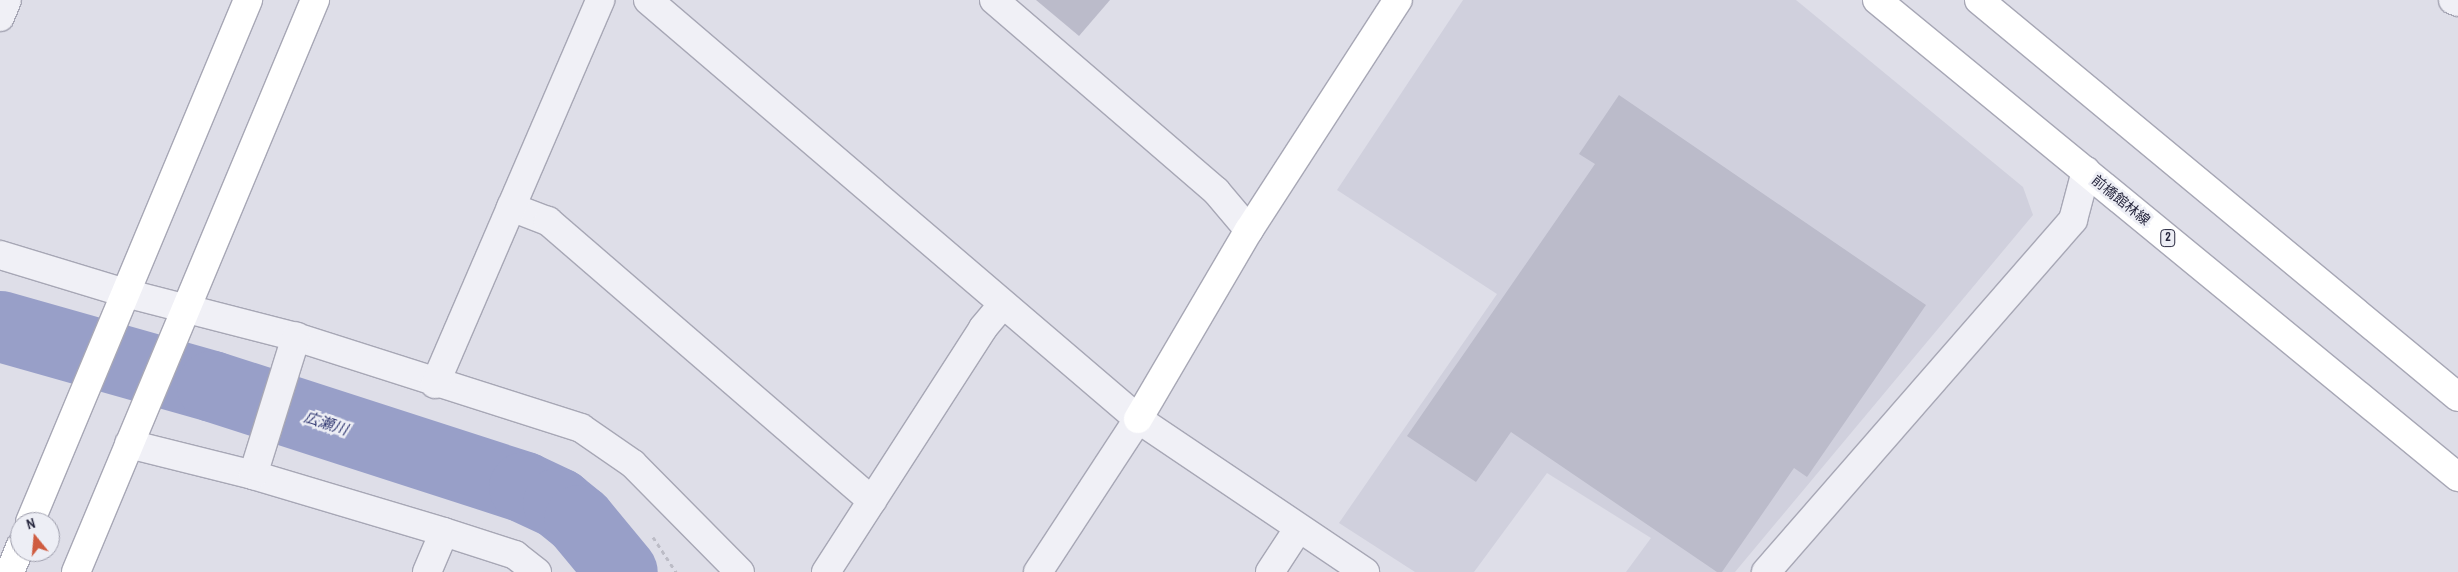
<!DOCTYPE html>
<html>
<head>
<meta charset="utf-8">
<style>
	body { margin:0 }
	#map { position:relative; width:2458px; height:572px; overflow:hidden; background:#dedee8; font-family:"Archivo Narrow","Noto Sans JP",sans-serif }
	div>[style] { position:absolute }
	.built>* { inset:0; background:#d0d0dd }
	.river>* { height:71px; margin:-35.5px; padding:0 35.5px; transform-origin:35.5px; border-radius:35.5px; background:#989fc8 }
	.building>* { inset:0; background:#bbbbca }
	.path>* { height:3px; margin-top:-1.5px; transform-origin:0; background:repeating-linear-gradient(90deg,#bcbcc6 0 4px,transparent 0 8px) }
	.roads { filter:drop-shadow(1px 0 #a7a7b5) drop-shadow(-1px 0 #a7a7b5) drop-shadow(0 1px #a7a7b5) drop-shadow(0 -1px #a7a7b5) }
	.street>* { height:28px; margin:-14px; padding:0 14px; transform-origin:14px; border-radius:14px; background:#f0f0f6 }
	.secondary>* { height:28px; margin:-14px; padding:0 14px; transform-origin:14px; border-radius:14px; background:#fff }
	.primary>* { height:28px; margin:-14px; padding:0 14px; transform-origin:14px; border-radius:14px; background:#fff }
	span { translate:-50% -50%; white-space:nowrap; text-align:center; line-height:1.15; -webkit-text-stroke:5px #edeef5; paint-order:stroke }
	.shield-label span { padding:1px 4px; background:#edeef5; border:1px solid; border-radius:4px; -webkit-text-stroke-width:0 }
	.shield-label { font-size:12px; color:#27273e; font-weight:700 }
	.street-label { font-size:14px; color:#27273e }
	.water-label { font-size:15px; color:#313872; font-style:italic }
	.north { position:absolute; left:10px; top:512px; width:50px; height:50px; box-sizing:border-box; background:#edeef5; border:1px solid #9e9eac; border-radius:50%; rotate:343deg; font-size:14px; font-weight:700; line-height:20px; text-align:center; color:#27273e }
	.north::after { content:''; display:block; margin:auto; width:18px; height:22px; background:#cf5c40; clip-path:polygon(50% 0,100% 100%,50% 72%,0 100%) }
</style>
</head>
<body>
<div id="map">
	<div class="built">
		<i style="clip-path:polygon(1463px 0,1796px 0,2023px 187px,2033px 215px,1735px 572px,1626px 572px,1651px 538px,1547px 473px,1474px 572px,1415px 572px,1339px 523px,1497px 294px,1337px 190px)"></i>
	</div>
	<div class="river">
		<i style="left:0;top:326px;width:220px;rotate:15.8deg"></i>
		<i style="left:212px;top:386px;width:328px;rotate:17.9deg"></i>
		<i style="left:524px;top:487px;width:38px;rotate:25deg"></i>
		<i style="left:558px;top:503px;width:27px;rotate:39deg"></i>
		<i style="left:579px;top:520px;width:67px;rotate:50.4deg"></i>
	</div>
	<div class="building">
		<i style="clip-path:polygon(1036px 0,1110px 0,1079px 36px)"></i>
		<i style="clip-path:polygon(1619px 95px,1926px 305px,1807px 477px,1794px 468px,1722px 572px,1717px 572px,1511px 432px,1476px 482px,1407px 436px,1595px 164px,1579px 154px)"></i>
	</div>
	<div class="path">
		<i style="left:653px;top:537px;width:42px;rotate:56.7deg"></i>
	</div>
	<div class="roads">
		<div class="street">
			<i style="left:648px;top:0;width:645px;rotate:40.53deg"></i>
			<i style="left:1138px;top:419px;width:274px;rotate:34deg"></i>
			<i style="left:994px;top:0;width:293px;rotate:40.7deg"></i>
			<i style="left:1216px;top:191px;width:51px;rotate:49.8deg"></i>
			<i style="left:2453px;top:0;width:5px;rotate:22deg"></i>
			<i style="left:0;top:17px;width:18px;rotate:-68deg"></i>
			<i style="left:511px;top:207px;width:40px;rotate:21deg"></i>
			<i style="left:548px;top:221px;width:428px;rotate:40.8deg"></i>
			<i style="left:0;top:255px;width:131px;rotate:16.9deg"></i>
			<i style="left:125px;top:293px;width:177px;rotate:14.4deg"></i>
			<i style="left:296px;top:337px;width:299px;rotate:17.7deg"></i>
			<i style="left:581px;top:428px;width:63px;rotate:34.7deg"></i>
			<i style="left:633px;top:464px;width:152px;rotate:45.3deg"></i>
			<i style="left:435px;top:384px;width:418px;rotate:-66.7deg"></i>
			<i style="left:129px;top:444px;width:128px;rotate:14deg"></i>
			<i style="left:253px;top:475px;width:199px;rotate:16.6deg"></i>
			<i style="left:444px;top:532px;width:75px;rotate:17.9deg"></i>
			<i style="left:515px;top:555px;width:28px;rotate:38deg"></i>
			<i style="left:253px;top:475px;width:145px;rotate:-72.7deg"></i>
			<i style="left:427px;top:572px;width:43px;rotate:-67deg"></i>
			<i style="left:826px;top:572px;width:290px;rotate:-57.2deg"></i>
			<i style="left:983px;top:328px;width:31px;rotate:-50deg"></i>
			<i style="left:1038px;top:572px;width:183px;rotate:-56.8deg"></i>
			<i style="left:1270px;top:572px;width:51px;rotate:-56.9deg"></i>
			<i style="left:1766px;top:572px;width:467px;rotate:-48.9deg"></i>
			<i style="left:2073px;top:220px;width:51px;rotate:-75.1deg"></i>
		</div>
		<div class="secondary">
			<i style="left:1138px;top:419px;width:219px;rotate:-59.6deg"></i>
			<i style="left:1249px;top:230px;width:274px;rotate:-57.1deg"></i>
			<i style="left:30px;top:522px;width:566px;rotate:-67.33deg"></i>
			<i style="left:10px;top:572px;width:27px;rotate:-68deg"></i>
			<i style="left:76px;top:572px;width:620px;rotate:-67.32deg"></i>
		</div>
		<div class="primary">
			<i style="left:1877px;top:0;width:752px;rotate:39.39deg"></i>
			<i style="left:1979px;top:0;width:622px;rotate:39.65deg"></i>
		</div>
	</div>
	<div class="shield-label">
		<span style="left:2168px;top:238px">2</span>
	</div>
	<div class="street-label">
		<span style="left:2121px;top:200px;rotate:39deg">前橋館林線</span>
	</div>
	<div class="water-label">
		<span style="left:326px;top:423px;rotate:18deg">広瀬川</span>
	</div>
	<div class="north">N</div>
</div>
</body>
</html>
